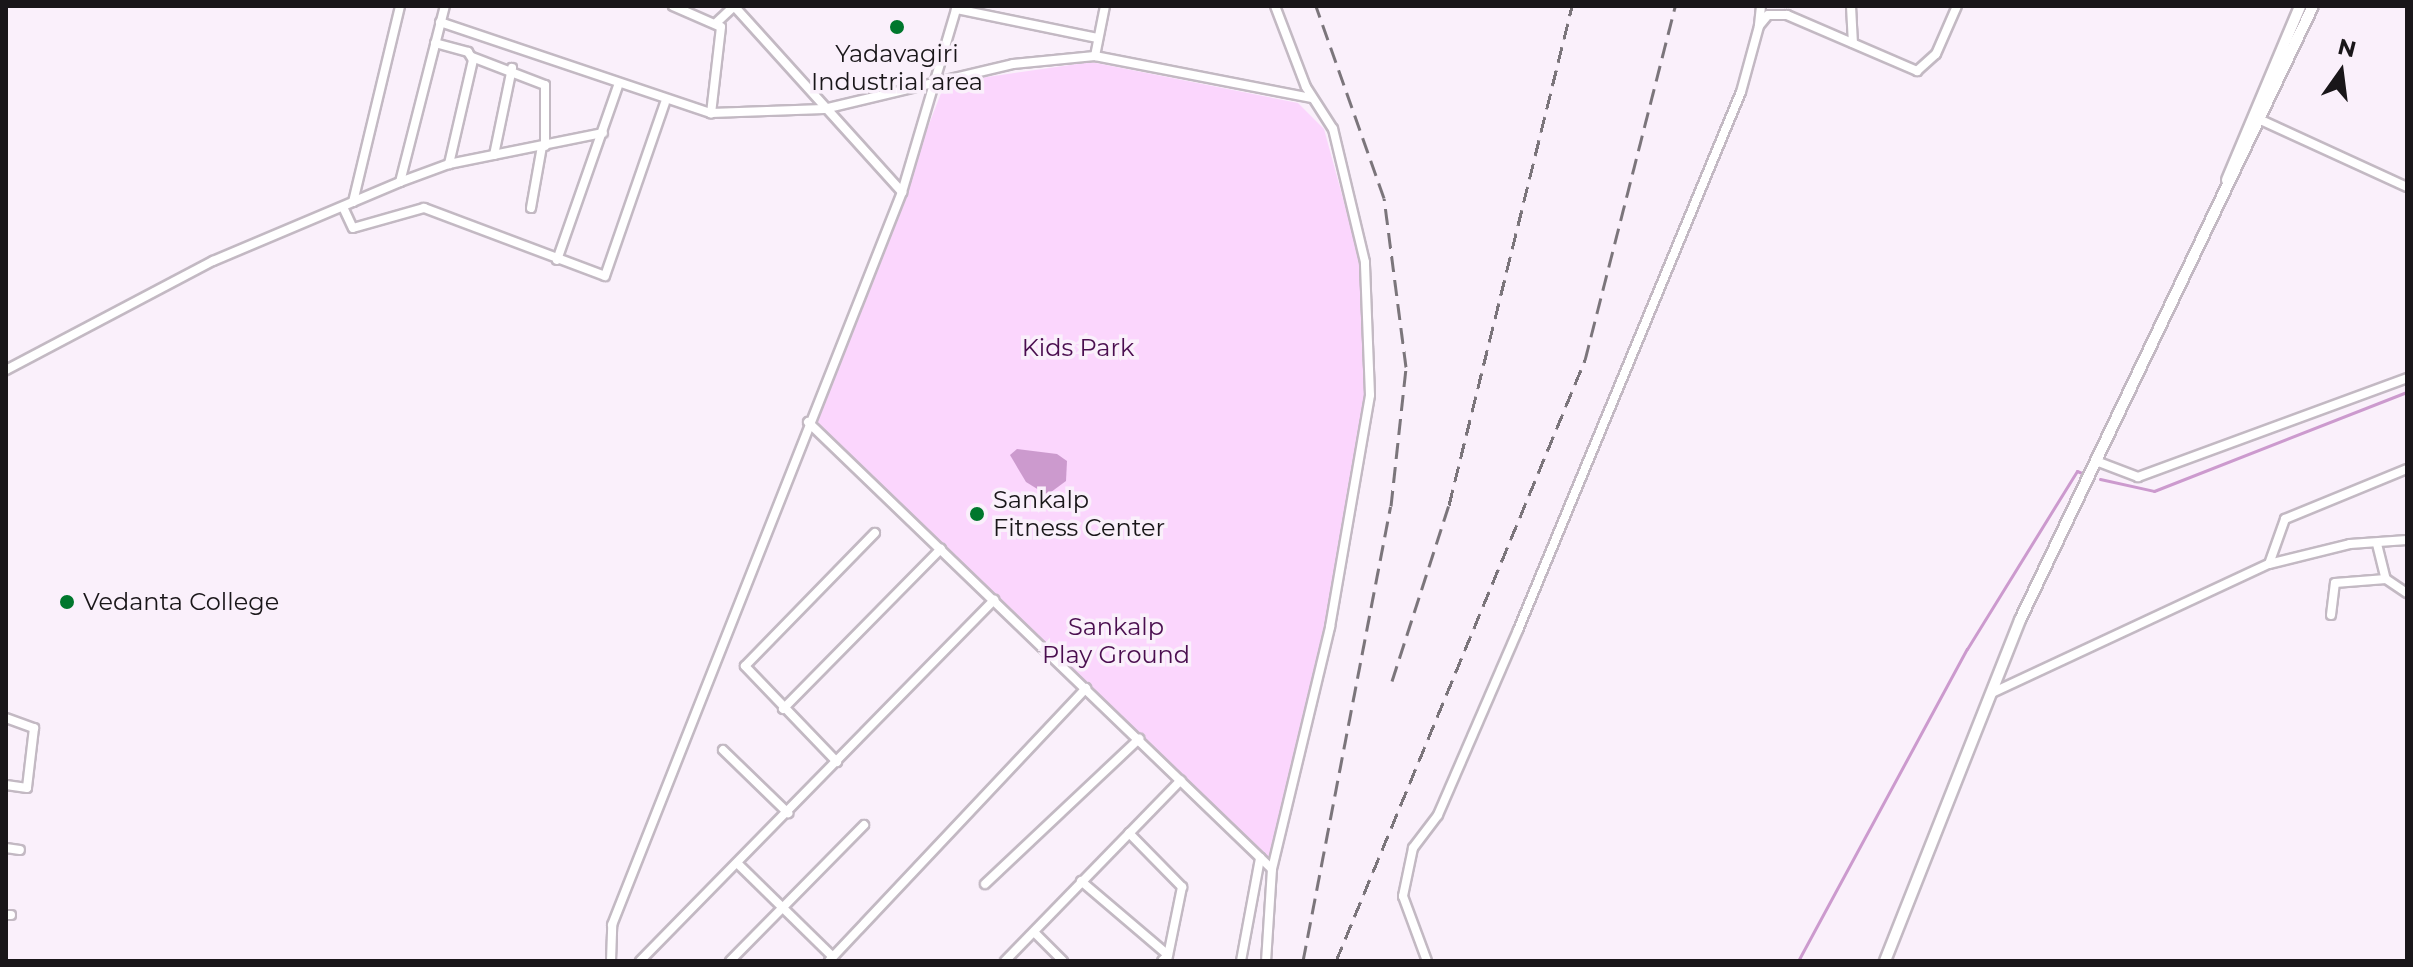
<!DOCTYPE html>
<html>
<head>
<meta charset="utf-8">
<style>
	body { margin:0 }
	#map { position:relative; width:2413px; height:967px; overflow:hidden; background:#faf0fb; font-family:Montserrat,sans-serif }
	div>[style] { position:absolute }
	.green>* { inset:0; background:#fbd6fd }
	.water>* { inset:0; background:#cc9ace }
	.stream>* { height:3px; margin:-1.5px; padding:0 1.5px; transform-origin:1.5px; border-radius:1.5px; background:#cc9ace }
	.roads { filter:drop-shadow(2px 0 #c3b9c3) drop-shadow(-2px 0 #c3b9c3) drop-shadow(0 2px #c3b9c3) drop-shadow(0 -2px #c3b9c3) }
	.minor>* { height:8px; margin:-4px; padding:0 4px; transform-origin:4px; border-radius:4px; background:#fff }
	.tertiary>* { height:10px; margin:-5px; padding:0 5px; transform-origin:5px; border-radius:5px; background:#fff }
	.rail>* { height:3px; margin-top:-1.5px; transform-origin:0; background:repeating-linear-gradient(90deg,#7b757b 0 16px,transparent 0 24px) }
	.dots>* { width:22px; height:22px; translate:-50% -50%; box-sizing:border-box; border:4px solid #faf0fb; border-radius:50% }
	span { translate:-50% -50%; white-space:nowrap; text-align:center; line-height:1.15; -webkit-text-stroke:7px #faf0fb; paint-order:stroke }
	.poi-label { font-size:24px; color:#191619 }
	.left { translate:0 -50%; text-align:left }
	.park-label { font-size:24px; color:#4a0e4f }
	.frame { position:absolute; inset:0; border:8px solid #191619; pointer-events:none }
	.north { position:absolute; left:2301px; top:32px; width:80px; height:80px; -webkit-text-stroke:6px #faf0fb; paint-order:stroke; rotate:14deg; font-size:22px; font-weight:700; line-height:32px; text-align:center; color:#191619 }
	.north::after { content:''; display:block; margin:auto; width:28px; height:36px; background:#191619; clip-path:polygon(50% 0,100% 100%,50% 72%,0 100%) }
</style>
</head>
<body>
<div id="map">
	<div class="green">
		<i style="clip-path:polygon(1091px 62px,1298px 103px,1324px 129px,1359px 257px,1364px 395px,1325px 626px,1269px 861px,814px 420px,945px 83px)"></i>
	</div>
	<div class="water">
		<i style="clip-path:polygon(1017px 449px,1057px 454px,1067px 461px,1066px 481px,1047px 495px,1026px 482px,1010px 455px)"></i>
	</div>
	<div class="stream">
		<i style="left:2100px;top:479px;width:55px;rotate:12.5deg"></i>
		<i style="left:2154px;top:491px;width:272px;rotate:-21.4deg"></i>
		<i style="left:1798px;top:961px;width:355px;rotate:-61.6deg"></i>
		<i style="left:1967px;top:649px;width:209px;rotate:-58.3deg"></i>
		<i style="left:2077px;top:471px;width:8px;rotate:23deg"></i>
	</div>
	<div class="roads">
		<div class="minor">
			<i style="left:673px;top:6px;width:52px;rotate:23.6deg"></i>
			<i style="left:721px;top:27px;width:87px;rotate:96.6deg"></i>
			<i style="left:734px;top:6px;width:251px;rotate:47.9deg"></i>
			<i style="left:1851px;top:6px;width:37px;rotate:87deg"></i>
			<i style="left:956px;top:9px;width:144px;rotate:11.6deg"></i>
			<i style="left:440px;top:22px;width:286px;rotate:18.6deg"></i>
			<i style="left:711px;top:113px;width:113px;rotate:-2deg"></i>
			<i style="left:824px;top:109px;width:194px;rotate:-13.4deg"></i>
			<i style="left:1013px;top:64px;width:82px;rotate:-5.6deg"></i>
			<i style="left:1095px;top:56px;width:221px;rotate:11deg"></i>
			<i style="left:716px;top:23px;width:25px;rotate:-43deg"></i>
			<i style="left:1759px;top:25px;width:19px;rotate:-84deg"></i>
			<i style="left:435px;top:43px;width:34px;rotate:15deg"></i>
			<i style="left:468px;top:52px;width:9px;rotate:58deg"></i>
			<i style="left:473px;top:60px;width:107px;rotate:103deg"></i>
			<i style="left:1095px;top:56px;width:51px;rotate:-78.7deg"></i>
			<i style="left:472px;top:57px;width:78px;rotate:21deg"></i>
			<i style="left:545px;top:85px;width:61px;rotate:90deg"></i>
			<i style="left:2263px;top:121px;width:158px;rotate:24.6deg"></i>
			<i style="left:494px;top:155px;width:89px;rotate:-78.3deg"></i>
			<i style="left:400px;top:182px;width:182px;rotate:-75.7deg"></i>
			<i style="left:353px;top:202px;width:202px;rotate:-76.5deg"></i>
			<i style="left:343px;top:207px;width:23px;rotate:65deg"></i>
			<i style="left:353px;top:228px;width:74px;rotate:-15.7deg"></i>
			<i style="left:424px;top:208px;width:193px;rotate:20.6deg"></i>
			<i style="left:605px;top:276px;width:183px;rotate:-70.9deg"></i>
			<i style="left:531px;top:208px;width:63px;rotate:-79.9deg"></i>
			<i style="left:557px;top:260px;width:184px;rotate:-70.7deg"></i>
			<i style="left:6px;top:370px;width:234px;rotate:-27.8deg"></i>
			<i style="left:213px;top:261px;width:203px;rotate:-22.9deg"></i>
			<i style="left:400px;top:182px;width:52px;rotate:-20.2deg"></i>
			<i style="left:449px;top:164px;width:157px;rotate:-11.4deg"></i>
			<i style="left:808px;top:422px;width:644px;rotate:43.93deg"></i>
			<i style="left:1272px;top:869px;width:92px;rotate:93.7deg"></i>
			<i style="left:2096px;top:461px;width:45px;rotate:20.9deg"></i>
			<i style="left:2138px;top:477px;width:287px;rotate:-20.2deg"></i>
			<i style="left:2377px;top:544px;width:36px;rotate:76deg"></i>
			<i style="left:2269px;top:564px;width:48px;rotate:-70.4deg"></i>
			<i style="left:2285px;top:519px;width:132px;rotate:-22.3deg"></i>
			<i style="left:2331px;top:615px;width:32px;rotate:-83deg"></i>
			<i style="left:2335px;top:583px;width:51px;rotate:-4.5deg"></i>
			<i style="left:2386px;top:579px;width:25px;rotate:34deg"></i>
			<i style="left:1992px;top:693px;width:306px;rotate:-25deg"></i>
			<i style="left:2269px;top:564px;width:83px;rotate:-13.9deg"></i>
			<i style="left:2350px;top:544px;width:57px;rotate:-4deg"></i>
			<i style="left:783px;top:709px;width:225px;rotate:-45.4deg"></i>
			<i style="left:6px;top:718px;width:30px;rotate:20deg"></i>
			<i style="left:34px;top:728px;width:60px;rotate:96.7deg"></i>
			<i style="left:27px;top:788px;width:21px;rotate:-172deg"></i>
			<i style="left:723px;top:750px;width:91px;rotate:44.1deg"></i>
			<i style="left:837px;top:762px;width:133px;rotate:-133.8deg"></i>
			<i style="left:745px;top:666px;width:186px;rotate:-45.7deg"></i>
			<i style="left:1129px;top:833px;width:76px;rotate:45.5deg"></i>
			<i style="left:1182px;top:887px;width:76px;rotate:101.5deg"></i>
			<i style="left:6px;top:848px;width:14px;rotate:8deg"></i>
			<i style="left:738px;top:864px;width:132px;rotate:44.4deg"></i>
			<i style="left:1272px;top:869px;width:249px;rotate:-76.5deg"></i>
			<i style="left:1330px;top:627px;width:235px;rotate:-80.2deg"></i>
			<i style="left:1370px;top:395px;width:133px;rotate:-92.2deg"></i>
			<i style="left:1365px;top:262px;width:137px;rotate:-103.5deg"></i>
			<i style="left:1333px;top:129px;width:50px;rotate:-122.7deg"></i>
			<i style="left:1306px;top:87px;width:87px;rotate:-110.9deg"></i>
			<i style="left:1081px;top:881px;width:114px;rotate:40.4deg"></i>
			<i style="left:1168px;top:955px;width:8px;rotate:135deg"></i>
			<i style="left:985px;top:884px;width:212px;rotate:-43.3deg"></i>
			<i style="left:6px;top:915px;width:5px"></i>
			<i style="left:1034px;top:932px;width:41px;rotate:45deg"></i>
			<i style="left:611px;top:961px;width:36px;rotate:-88deg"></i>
			<i style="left:612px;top:925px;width:788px;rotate:-68.41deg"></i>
			<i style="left:902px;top:192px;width:194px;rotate:-73.5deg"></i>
			<i style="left:640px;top:961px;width:506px;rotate:-45.56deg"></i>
			<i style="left:730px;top:961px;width:191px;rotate:-45.4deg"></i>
			<i style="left:829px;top:961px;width:375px;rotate:-46.7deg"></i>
			<i style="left:1005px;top:961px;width:252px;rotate:-45.8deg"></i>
			<i style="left:1241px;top:961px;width:105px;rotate:-79.5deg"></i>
			<i style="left:1427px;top:961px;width:69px;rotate:-110.3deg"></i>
			<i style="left:1403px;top:896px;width:49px;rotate:-78.2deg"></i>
			<i style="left:1413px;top:848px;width:41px;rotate:-52.9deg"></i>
			<i style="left:1438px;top:815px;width:202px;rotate:-66.6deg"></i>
			<i style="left:1518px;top:630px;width:582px;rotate:-67.49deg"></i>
			<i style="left:1741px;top:92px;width:68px;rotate:-74.7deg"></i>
			<i style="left:1759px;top:26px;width:14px;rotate:-51deg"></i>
			<i style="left:1768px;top:15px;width:19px"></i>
			<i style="left:1787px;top:15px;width:142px;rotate:23.3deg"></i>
			<i style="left:1917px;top:71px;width:25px;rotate:-42deg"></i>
			<i style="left:1936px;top:54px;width:52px;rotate:-66.4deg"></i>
		</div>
		<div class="tertiary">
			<i style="left:2227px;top:180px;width:189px;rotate:-67.2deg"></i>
			<i style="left:1885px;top:961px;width:367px;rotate:-68.4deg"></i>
			<i style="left:2020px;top:620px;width:680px;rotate:-64.49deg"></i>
		</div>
	</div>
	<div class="rail">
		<i style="left:1392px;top:681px;width:185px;rotate:-72.1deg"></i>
		<i style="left:1449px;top:505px;width:514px;rotate:-76.15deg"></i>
		<i style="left:1303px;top:961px;width:463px;rotate:-79.1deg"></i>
		<i style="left:1391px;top:506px;width:140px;rotate:-83.8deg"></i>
		<i style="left:1406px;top:367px;width:170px;rotate:-97.4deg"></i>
		<i style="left:1384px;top:198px;width:204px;rotate:-109.5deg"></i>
		<i style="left:1336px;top:961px;width:651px;rotate:-67.5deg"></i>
		<i style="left:1585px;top:360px;width:365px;rotate:-75.7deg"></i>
	</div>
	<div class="dots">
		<i style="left:897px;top:27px;background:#00772d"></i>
		<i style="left:977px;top:514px;background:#00772d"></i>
		<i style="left:67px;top:602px;background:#00772d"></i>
	</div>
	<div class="poi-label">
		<span style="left:897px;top:68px">Yadavagiri<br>Industrial area</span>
		<span class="left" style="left:993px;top:514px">Sankalp<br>Fitness Center</span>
		<span class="left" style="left:83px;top:602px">Vedanta College</span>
	</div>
	<div class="park-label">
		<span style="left:1078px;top:348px">Kids Park</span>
		<span style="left:1116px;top:641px">Sankalp<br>Play Ground</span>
	</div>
	<div class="frame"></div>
	<div class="north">N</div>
</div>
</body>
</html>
